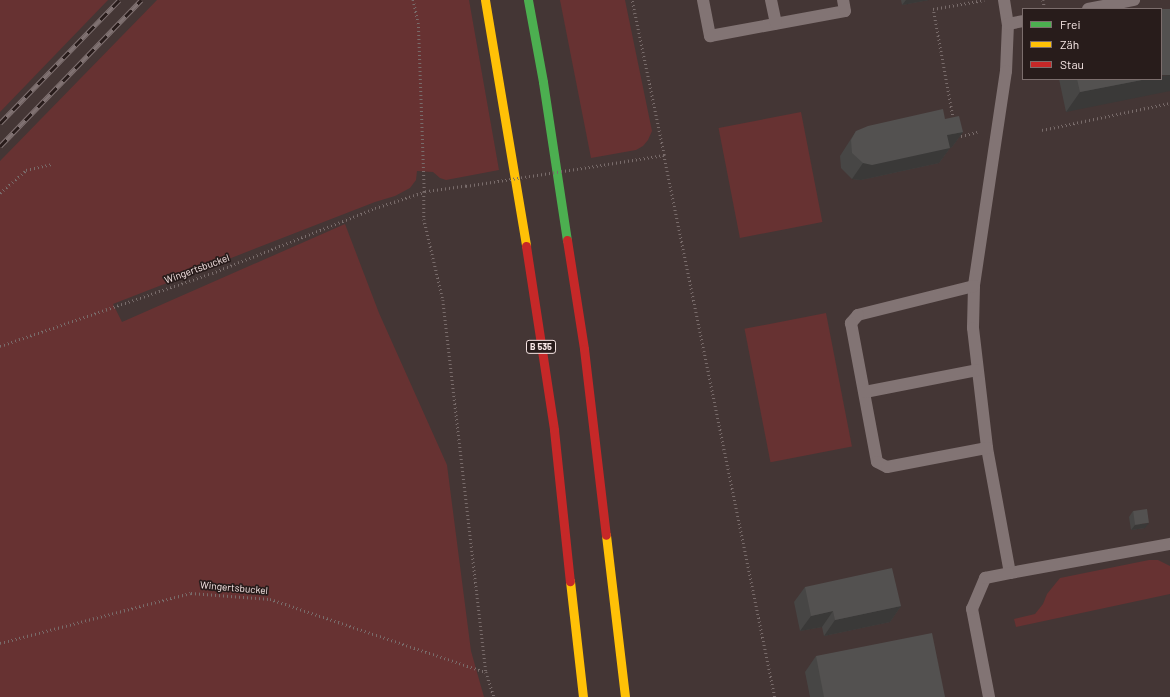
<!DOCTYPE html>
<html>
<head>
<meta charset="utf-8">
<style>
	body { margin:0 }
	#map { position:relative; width:1170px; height:697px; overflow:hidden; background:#443635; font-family:Barlow,sans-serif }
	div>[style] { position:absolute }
	.green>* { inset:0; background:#673232; transform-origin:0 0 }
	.path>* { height:2.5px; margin-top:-1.25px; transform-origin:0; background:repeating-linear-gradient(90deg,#796c6b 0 1px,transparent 0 4px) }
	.lane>* { height:12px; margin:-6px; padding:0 6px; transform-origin:6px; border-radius:6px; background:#827474 }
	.fast>* { height:9px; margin:-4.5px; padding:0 4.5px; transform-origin:4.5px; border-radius:4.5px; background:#4caf50 }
	.slow>* { height:9px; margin:-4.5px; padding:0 4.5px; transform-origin:4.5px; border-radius:4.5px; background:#ffc107 }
	.jam>* { height:9px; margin:-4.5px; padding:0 4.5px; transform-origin:4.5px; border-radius:4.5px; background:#c62828 }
	.rail>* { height:4.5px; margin-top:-2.25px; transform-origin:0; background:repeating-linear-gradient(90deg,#281c1b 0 9px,#807272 0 18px); box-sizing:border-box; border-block:1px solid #807272 }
	.path-bridge>* { height:2.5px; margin-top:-1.25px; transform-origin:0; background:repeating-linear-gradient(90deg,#796c6b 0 1px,transparent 0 4px) }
	.wall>* { inset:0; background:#474645 }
	.shaded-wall>* { inset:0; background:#3a3938 }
	.building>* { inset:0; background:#535150; transform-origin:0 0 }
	span { translate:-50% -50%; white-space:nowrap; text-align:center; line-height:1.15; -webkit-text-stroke:3.5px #281c1b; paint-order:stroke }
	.shield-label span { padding:1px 3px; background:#281c1b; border:1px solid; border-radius:3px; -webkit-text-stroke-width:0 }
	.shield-label { font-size:9px; color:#f9e8e7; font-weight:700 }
	.street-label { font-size:10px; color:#f9e8e7 }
	.legend { position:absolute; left:1022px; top:8px; width:140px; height:72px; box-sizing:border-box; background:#281c1b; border:1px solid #7c6e6d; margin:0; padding:5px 7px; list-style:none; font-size:12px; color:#f9e8e7 }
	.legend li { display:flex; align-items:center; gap:8px; height:20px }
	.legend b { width:20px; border:1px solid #7c6e6d }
</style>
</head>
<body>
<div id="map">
	<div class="green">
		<i style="clip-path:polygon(0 0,108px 0,0 112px)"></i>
		<i style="clip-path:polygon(157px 0,469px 0,499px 170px,446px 180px,440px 178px,433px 172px,417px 171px,416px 180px,410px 188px,395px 196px,375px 202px,113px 304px,122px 322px,345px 224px,379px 313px,447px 465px,471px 651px,484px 697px,0 697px,0 161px)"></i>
		<i style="clip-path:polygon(560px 0,625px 0,652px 131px,648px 140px,643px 146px,636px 150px,591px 158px)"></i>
		<i style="left:801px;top:112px;width:112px;height:84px;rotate:79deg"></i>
		<i style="left:826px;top:313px;width:136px;height:83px;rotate:79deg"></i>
		<i style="clip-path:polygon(1149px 560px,1158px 560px,1170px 566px,1170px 594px,1016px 627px,1014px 619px,1035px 614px,1043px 604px,1047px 594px,1060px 578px)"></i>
	</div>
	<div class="path">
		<i style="left:1043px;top:0;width:9px;rotate:77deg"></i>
		<i style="left:953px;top:119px;width:112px;rotate:-100.3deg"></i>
		<i style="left:933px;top:9px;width:52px;rotate:-10deg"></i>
		<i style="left:1042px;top:130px;width:131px;rotate:-11.9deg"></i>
		<i style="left:957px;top:137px;width:21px;rotate:-14deg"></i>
		<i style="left:664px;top:155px;width:553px;rotate:78.43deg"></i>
		<i style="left:608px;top:164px;width:57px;rotate:-9.1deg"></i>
		<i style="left:664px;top:155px;width:158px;rotate:-101.7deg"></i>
		<i style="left:466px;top:186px;width:42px;rotate:171.9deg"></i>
		<i style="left:424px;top:192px;width:27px;rotate:90deg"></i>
		<i style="left:424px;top:219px;width:83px;rotate:76.8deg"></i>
		<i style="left:443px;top:300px;width:374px;rotate:83.4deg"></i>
		<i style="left:486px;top:672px;width:26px;rotate:72deg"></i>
		<i style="left:0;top:193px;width:35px;rotate:-41deg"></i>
		<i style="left:26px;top:170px;width:26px;rotate:-13deg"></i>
		<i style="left:0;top:346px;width:224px;rotate:-19deg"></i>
		<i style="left:212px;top:273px;width:175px;rotate:-21.7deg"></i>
		<i style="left:375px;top:208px;width:52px;rotate:-18.1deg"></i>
		<i style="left:424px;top:192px;width:168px;rotate:-92deg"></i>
		<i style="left:418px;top:24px;width:25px;rotate:-102deg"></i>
		<i style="left:0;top:643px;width:197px;rotate:-14.7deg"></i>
		<i style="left:191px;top:593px;width:79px;rotate:4.3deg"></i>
		<i style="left:270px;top:599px;width:228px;rotate:18.7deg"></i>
	</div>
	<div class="lane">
		<i style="left:703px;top:0;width:37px;rotate:79deg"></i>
		<i style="left:710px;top:36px;width:137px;rotate:-10.5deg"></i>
		<i style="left:845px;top:11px;width:11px;rotate:-100deg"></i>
		<i style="left:771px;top:0;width:24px;rotate:78deg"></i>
		<i style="left:1004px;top:0;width:24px;rotate:81deg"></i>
		<i style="left:1008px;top:24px;width:47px;rotate:92.4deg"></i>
		<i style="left:1006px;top:71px;width:217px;rotate:98.5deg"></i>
		<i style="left:974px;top:286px;width:42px;rotate:91.4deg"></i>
		<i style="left:973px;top:328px;width:121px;rotate:83.3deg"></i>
		<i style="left:987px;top:448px;width:127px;rotate:79.6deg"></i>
		<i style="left:1010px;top:573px;width:163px;rotate:-10.3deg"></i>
		<i style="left:1088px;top:9px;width:47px;rotate:-11.1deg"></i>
		<i style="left:1008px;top:24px;width:15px;rotate:-11deg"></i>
		<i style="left:974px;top:286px;width:120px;rotate:166deg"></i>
		<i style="left:858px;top:315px;width:11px;rotate:131deg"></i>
		<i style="left:851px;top:323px;width:141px;rotate:79.4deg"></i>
		<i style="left:877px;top:462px;width:11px;rotate:27deg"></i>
		<i style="left:887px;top:467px;width:102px;rotate:-10.8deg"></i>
		<i style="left:865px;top:392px;width:114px;rotate:-11.1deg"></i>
		<i style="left:989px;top:697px;width:90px;rotate:-100.9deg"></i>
		<i style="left:972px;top:609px;width:34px;rotate:-67deg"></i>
		<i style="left:985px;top:578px;width:25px;rotate:-11deg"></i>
	</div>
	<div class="fast">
		<i style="left:528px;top:0;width:83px;rotate:79.6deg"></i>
		<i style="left:543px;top:82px;width:160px;rotate:81.4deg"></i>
	</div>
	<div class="slow">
		<i style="left:485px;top:0;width:249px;rotate:80.5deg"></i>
		<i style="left:606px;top:535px;width:163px;rotate:83.3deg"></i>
		<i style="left:570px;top:581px;width:117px;rotate:83.6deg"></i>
	</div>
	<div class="jam">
		<i style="left:567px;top:240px;width:110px;rotate:81.1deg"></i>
		<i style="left:584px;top:349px;width:187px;rotate:83.3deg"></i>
		<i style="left:526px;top:246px;width:186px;rotate:81.3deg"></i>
		<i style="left:554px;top:430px;width:152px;rotate:84deg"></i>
	</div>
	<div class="rail">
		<i style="left:0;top:123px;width:171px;rotate:-45.9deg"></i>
		<i style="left:0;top:146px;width:203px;rotate:-46deg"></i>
	</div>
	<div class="path-bridge">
		<i style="left:466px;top:186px;width:144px;rotate:-8.8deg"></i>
	</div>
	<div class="wall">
		<i style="clip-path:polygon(901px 0,929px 0,902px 5px)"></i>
		<i style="clip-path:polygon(1059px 79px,1161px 79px,1066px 112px)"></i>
		<i style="clip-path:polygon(945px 119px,963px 132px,952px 147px,950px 148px,939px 163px,861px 180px,852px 179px,841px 168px,840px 156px,856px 131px)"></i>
		<i style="clip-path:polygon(1133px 511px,1145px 528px,1131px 530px,1129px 517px)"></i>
		<i style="clip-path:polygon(805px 587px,901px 606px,890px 622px,824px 636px,822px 627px,800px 631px,794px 602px)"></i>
		<i style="clip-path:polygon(816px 656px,945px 697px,810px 697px,805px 672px)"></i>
	</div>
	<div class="shaded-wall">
		<i style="clip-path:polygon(906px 0,929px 0,902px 5px)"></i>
		<i style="clip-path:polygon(1170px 75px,1170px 91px,1066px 112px,1080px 92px,1147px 79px,1161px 79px,1161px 76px)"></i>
		<i style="clip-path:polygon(963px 132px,952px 147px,950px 148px,939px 163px,861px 180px,852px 179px,863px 163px,947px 135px)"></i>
		<i style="clip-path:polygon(1149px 523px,1145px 528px,1131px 530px,1135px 525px)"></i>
		<i style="clip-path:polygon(901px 606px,890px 622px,824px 636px,835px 620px)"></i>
		<i style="clip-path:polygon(833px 611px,822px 627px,800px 631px,811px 616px)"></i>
	</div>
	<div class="building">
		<i style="left:1170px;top:9px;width:66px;height:9px;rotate:90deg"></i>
		<i style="clip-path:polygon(1077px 79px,1147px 79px,1080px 92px)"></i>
		<i style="clip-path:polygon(943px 109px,945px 119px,959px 116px,963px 132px,947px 135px,950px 148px,872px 165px,863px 163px,852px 153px,851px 140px,856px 131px,868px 126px)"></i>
		<i style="left:1147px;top:509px;width:14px;height:14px;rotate:82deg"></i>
		<i style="clip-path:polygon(892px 568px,901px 606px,835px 620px,833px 611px,811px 616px,805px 587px)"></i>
		<i style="clip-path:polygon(932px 633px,945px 697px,824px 697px,816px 656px)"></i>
	</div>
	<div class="shield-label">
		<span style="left:541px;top:347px">B 535</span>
	</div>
	<div class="street-label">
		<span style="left:197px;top:269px;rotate:-20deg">Wingertsbuckel</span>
		<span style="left:234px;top:588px;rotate:5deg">Wingertsbuckel</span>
	</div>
	<ul class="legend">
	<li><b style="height:5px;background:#4caf50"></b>Frei</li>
	<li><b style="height:5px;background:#ffc107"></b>Zäh</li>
	<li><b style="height:5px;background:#c62828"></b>Stau</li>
	</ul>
</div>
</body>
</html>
